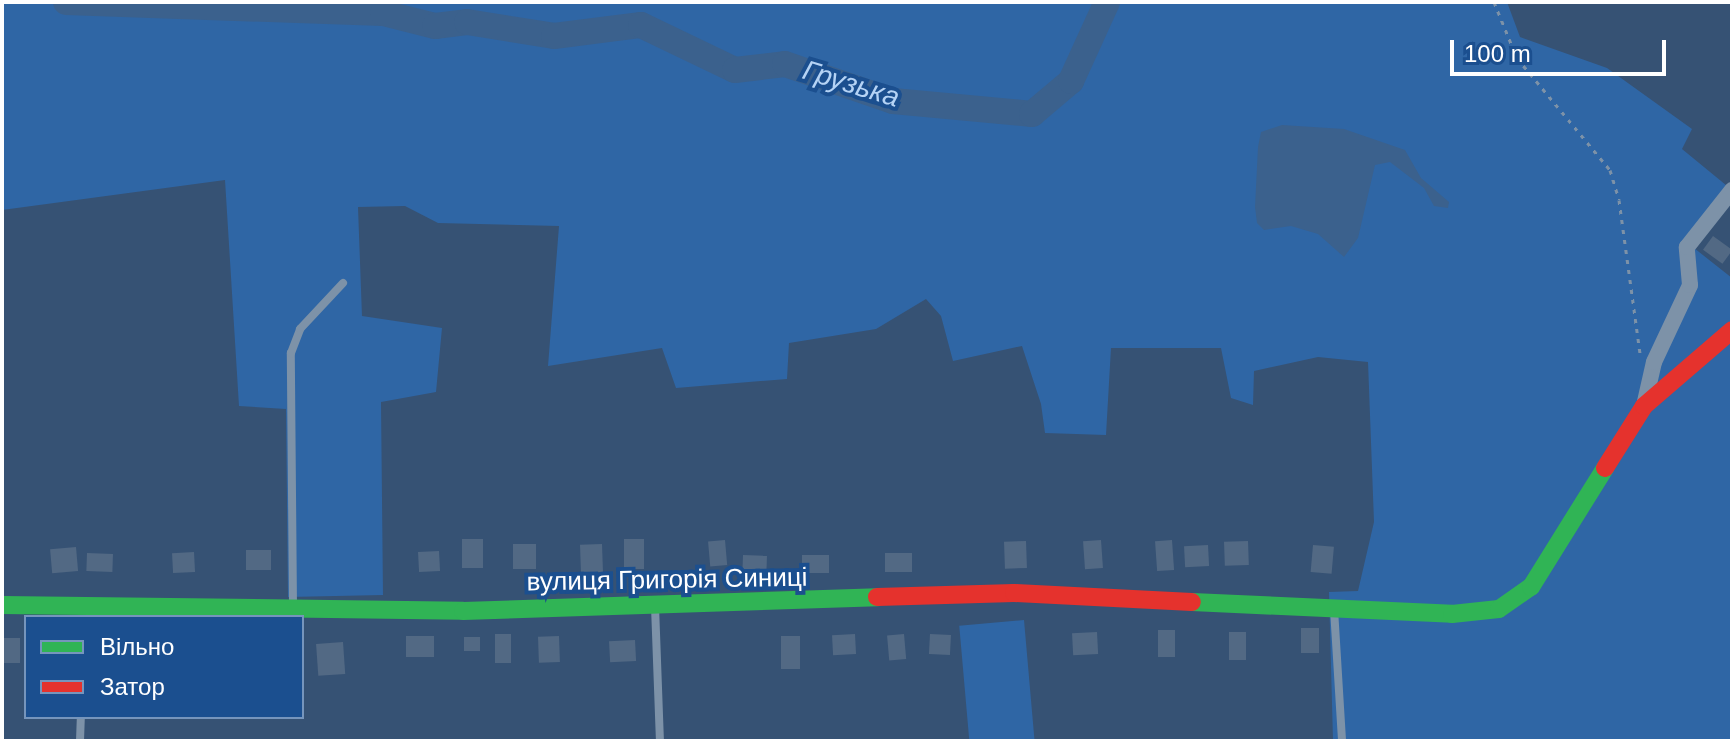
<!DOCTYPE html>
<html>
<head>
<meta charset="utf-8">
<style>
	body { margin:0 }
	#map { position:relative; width:1734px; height:743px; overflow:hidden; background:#365274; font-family:Helvetica,sans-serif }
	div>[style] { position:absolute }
	.green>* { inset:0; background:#2f66a5; transform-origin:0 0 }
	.water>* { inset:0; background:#3b618d }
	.river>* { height:26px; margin:-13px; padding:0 13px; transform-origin:13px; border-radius:13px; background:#3b618d }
	.building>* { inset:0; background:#526984; transform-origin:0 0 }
	.path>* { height:3px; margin-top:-1.5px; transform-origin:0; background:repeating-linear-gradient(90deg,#7d92a8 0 4px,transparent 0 10px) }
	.lane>* { height:8px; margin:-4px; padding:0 4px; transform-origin:4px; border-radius:4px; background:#7d92a8 }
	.street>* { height:16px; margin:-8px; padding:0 8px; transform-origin:8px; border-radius:8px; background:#7d92a8 }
	.fast>* { height:18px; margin:-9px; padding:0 9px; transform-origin:9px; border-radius:9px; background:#30b455 }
	.jam>* { height:18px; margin:-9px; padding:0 9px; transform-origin:9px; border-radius:9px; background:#e5322d }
	span { translate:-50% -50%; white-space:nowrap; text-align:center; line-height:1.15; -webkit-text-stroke:8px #1b4f8f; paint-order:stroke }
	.street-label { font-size:26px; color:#fff }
	.water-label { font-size:28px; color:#b5d3f5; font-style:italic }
	.frame { position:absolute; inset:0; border:4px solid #fff; pointer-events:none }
	.legend { position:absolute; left:24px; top:615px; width:280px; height:104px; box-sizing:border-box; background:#1b4f8f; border:2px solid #7695bc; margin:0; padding:10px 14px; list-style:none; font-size:24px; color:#fff }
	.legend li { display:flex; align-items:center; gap:16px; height:40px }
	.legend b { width:40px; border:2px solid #7695bc }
	.scale { position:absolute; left:1450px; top:40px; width:216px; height:36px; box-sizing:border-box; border:4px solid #fff; border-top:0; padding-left:10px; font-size:24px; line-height:28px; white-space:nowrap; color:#fff; -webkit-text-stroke:6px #1b4f8f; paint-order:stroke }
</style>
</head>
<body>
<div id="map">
	<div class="green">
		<i style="clip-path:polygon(2px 2px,1507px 2px,1520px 37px,1607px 68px,1692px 129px,1682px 149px,1732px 190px,1694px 248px,1732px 278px,1732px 741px,1333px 741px,1329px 592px,1358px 591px,1374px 522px,1368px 362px,1318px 357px,1254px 371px,1253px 405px,1231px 398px,1221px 348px,1111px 348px,1106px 435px,1045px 433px,1041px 404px,1022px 346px,953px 361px,941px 316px,926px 299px,876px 329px,789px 343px,787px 379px,676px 388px,662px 348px,548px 366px,559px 226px,438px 223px,405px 206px,358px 207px,362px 316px,442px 328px,436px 392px,381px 402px,383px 595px,288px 597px,286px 409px,239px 406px,225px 180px,2px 210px)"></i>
		<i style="left:1024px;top:620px;width:121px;height:65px;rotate:85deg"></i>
	</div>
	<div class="water">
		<i style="clip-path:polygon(1282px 125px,1344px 129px,1405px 150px,1421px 178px,1449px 202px,1448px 208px,1434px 206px,1424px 188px,1390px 162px,1375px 165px,1358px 238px,1344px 257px,1318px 234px,1291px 226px,1264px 230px,1257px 223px,1255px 207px,1258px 147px,1261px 132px)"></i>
	</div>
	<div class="river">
		<i style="left:66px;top:2px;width:317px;rotate:2deg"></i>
		<i style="left:383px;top:13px;width:54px;rotate:14deg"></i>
		<i style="left:435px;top:26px;width:32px;rotate:-7deg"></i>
		<i style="left:467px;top:22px;width:88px;rotate:9.1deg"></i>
		<i style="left:554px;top:36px;width:88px;rotate:-7.2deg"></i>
		<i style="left:641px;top:25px;width:104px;rotate:25.6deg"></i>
		<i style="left:735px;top:70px;width:50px;rotate:-6.8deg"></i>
		<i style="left:785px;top:64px;width:114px;rotate:18.9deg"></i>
		<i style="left:893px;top:101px;width:140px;rotate:5.3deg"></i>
		<i style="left:1032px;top:114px;width:51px;rotate:-40.2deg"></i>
		<i style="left:1071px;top:81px;width:87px;rotate:-65.5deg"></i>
	</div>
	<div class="building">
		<i style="left:1713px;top:236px;width:24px;height:17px;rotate:36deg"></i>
		<i style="left:462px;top:539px;width:21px;height:29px"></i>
		<i style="left:624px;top:539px;width:20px;height:30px"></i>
		<i style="left:725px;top:540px;width:25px;height:17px;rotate:85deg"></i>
		<i style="left:1101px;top:540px;width:28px;height:18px;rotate:86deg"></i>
		<i style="left:1172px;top:540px;width:30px;height:17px;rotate:86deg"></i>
		<i style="left:1026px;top:541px;width:27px;height:22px;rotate:88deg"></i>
		<i style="left:1248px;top:541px;width:24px;height:24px;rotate:88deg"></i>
		<i style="left:513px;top:544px;width:23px;height:25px"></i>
		<i style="left:602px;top:544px;width:28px;height:22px;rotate:88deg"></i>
		<i style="left:1208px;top:545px;width:21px;height:24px;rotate:87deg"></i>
		<i style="left:1313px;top:545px;width:21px;height:27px;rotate:5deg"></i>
		<i style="left:76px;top:547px;width:24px;height:26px;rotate:85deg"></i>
		<i style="left:246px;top:550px;width:25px;height:20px"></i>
		<i style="left:439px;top:551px;width:20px;height:21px;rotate:87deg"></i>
		<i style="left:194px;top:552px;width:20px;height:22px;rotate:87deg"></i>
		<i style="left:87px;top:553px;width:26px;height:18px;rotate:2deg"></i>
		<i style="left:885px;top:553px;width:27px;height:19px"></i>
		<i style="left:743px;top:555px;width:24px;height:16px;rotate:2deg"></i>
		<i style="left:802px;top:555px;width:27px;height:18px"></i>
		<i style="left:1301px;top:628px;width:18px;height:25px"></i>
		<i style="left:1158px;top:630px;width:17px;height:27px"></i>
		<i style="left:1097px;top:632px;width:22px;height:25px;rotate:87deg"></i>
		<i style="left:1229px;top:632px;width:17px;height:28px"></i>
		<i style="left:511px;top:634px;width:29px;height:16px;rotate:90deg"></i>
		<i style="left:855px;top:634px;width:20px;height:23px;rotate:87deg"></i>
		<i style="left:904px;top:634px;width:25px;height:17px;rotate:85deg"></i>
		<i style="left:930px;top:634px;width:21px;height:20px;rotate:3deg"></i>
		<i style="left:406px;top:636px;width:28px;height:21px"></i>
		<i style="left:559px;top:636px;width:26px;height:21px;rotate:88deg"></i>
		<i style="left:800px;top:636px;width:33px;height:19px;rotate:90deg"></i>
		<i style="left:464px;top:637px;width:16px;height:14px"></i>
		<i style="left:2px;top:638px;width:18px;height:25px"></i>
		<i style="left:635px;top:640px;width:21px;height:26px;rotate:87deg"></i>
		<i style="left:343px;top:642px;width:32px;height:27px;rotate:86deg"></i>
	</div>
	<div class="path">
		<i style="left:1494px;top:2px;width:61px;rotate:67.7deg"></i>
		<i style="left:1517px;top:58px;width:146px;rotate:50.3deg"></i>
		<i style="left:1610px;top:170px;width:31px;rotate:73deg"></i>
		<i style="left:1619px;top:200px;width:155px;rotate:82.2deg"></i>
	</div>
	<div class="lane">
		<i style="left:655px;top:606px;width:135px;rotate:87.9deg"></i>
		<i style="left:293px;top:607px;width:254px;rotate:-90.5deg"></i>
		<i style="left:291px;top:353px;width:26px;rotate:-69deg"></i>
		<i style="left:300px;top:329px;width:63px;rotate:-46.9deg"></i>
		<i style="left:1334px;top:609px;width:132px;rotate:86.5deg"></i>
		<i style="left:80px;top:741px;width:24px;rotate:-88deg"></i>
	</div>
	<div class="street">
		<i style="left:1644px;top:406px;width:45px;rotate:-77.2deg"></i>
		<i style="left:1654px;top:362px;width:85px;rotate:-64.9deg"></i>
		<i style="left:1690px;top:285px;width:38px;rotate:-95deg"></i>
		<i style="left:1687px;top:247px;width:73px;rotate:-51.7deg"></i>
	</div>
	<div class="fast">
		<i style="left:1192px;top:602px;width:260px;rotate:2.6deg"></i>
		<i style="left:1452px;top:614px;width:47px;rotate:-6.1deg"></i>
		<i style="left:1499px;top:609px;width:39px;rotate:-35deg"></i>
		<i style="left:1531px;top:587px;width:140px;rotate:-58.1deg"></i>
		<i style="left:2px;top:605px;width:461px;rotate:0.7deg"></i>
		<i style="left:463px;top:611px;width:414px;rotate:-1.9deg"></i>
	</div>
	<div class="jam">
		<i style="left:1605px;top:468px;width:73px;rotate:-57.8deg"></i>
		<i style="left:1644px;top:406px;width:116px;rotate:-40.8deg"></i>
		<i style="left:877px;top:597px;width:137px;rotate:-1.7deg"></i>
		<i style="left:1014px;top:593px;width:178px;rotate:2.9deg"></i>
	</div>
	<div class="street-label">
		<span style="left:667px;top:580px;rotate:-1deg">вулиця Григорія Синиці</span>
	</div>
	<div class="water-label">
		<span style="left:851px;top:84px;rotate:17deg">Грузька</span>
	</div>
	<div class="frame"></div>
	<ul class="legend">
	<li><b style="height:10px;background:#30b455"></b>Вільно</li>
	<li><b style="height:10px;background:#e5322d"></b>Затор</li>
	</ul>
	<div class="scale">100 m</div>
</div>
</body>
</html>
